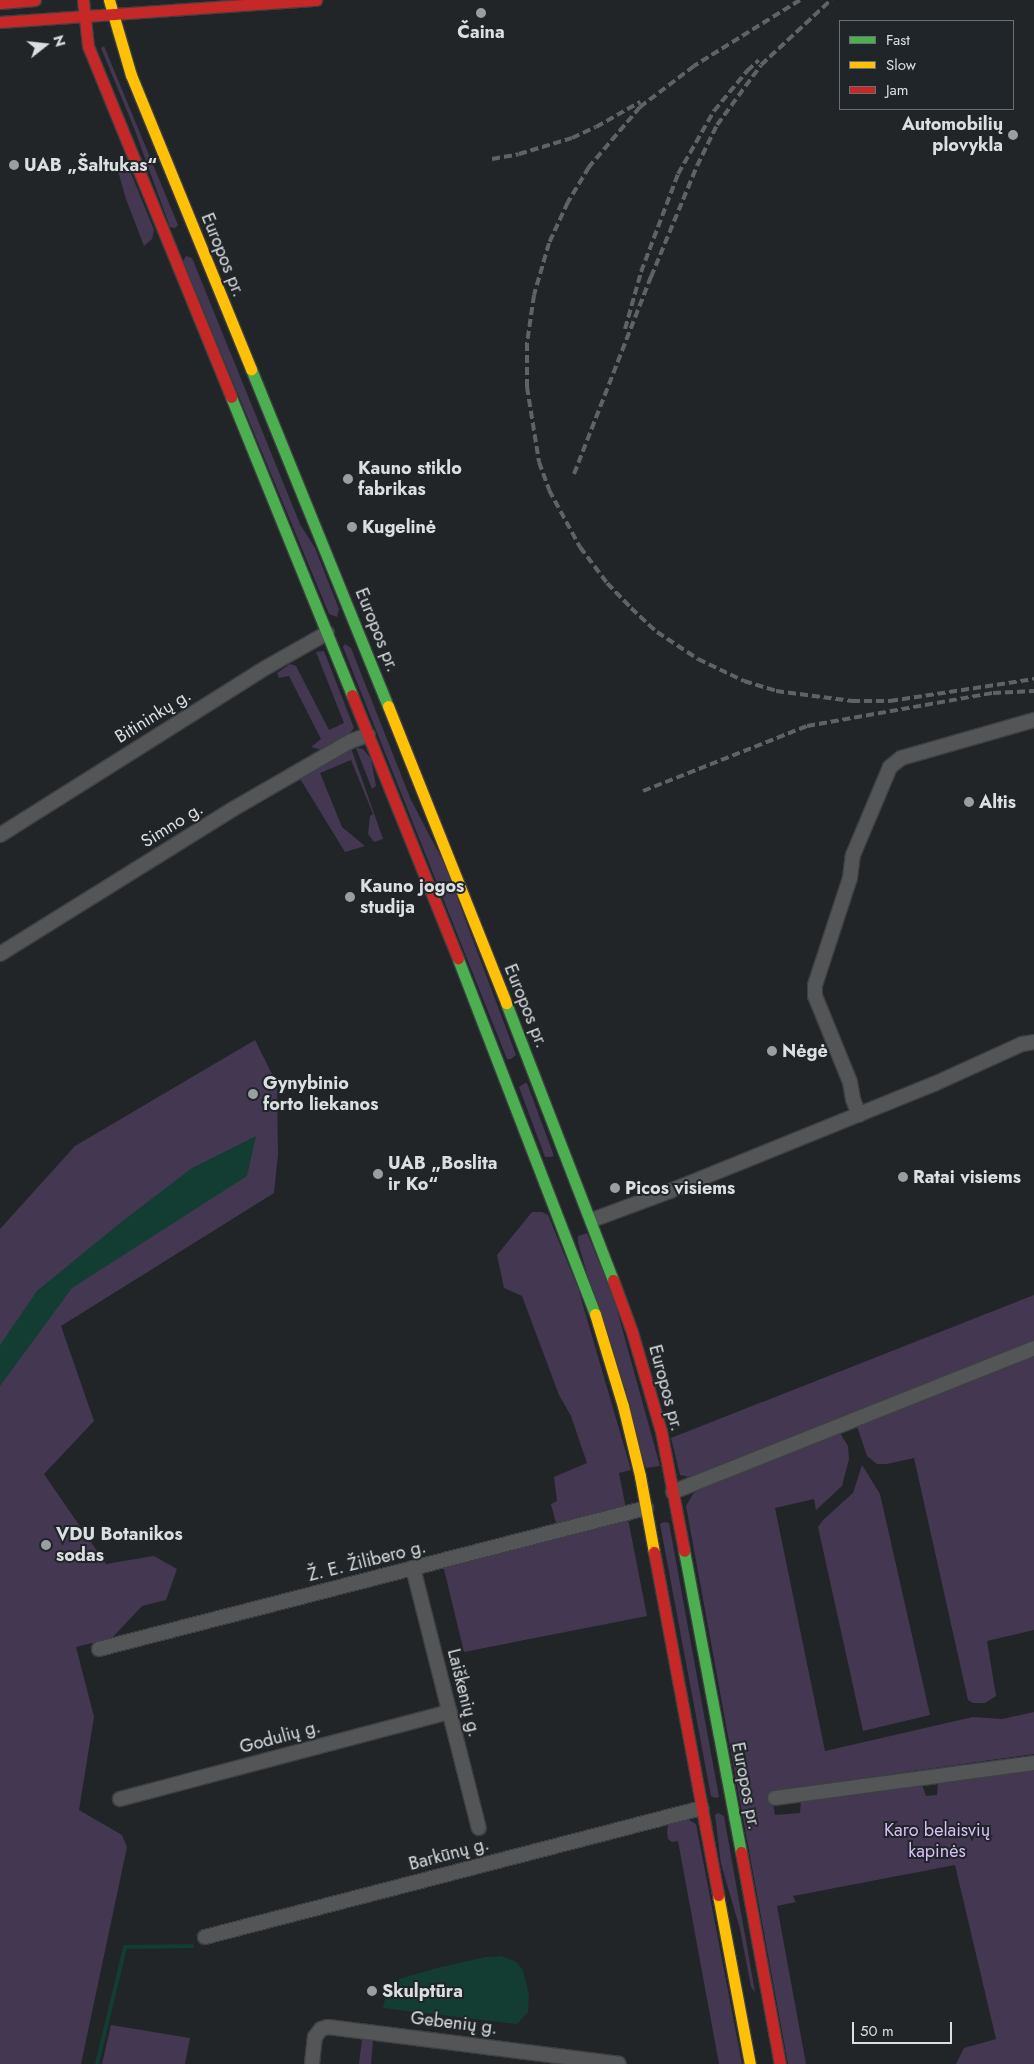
<!DOCTYPE html>
<html>
<head>
<meta charset="utf-8">
<style>
	body { margin:0 }
	#map { position:relative; width:1034px; height:2064px; overflow:hidden; background:#222527; font-family:Jost,sans-serif }
	div>[style] { position:absolute }
	.green>* { inset:0; background:#433751 }
	.water>* { inset:0; background:#133d32 }
	.stream>* { height:4px; margin:-2px; padding:0 2px; transform-origin:2px; border-radius:2px; background:#133d32 }
	.roads { filter:drop-shadow(1px 0 #3d4042) drop-shadow(-1px 0 #3d4042) drop-shadow(0 1px #3d4042) drop-shadow(0 -1px #3d4042) }
	.street>* { height:14px; margin:-7px; padding:0 7px; transform-origin:7px; border-radius:7px; background:#535557 }
	.fast>* { height:11px; margin:-5.5px; padding:0 5.5px; transform-origin:5.5px; border-radius:5.5px; background:#4caf50 }
	.slow>* { height:11px; margin:-5.5px; padding:0 5.5px; transform-origin:5.5px; border-radius:5.5px; background:#ffc107 }
	.jam>* { height:11px; margin:-5.5px; padding:0 5.5px; transform-origin:5.5px; border-radius:5.5px; background:#c62828 }
	.rail>* { height:4px; margin-top:-2px; transform-origin:0; background:repeating-linear-gradient(90deg,#606263 0 8px,transparent 0 12px) }
	.dots>* { width:14px; height:14px; translate:-50% -50%; box-sizing:border-box; border:2px solid #202529; border-radius:50% }
	span { translate:-50% -50%; white-space:nowrap; text-align:center; line-height:1.15; -webkit-text-stroke:4px #202529; paint-order:stroke }
	.poi-label { font-size:18px; color:#dbdfe1; font-weight:700 }
	.right { translate:-100% -50%; text-align:right }
	.left { translate:0 -50%; text-align:left }
	.street-label { font-size:18px; color:#dbdfe1 }
	.park-label { font-size:18px; color:#d9bef8 }
	.legend { position:absolute; left:839px; top:20px; width:175px; height:90px; box-sizing:border-box; background:#202529; border:1px solid #6b6f73; margin:0; padding:6px 9px; list-style:none; font-size:15px; color:#dbdfe1 }
	.legend li { display:flex; align-items:center; gap:10px; height:25px }
	.legend b { width:25px; border:1px solid #6b6f73 }
	.north { position:absolute; left:20px; top:20px; width:50px; height:50px; -webkit-text-stroke:4px #202529; paint-order:stroke; rotate:74deg; font-size:14px; font-weight:700; line-height:20px; text-align:center; color:#dbdfe1 }
	.north::after { content:''; display:block; margin:auto; width:18px; height:22px; background:#dbdfe1; clip-path:polygon(50% 0,100% 100%,50% 72%,0 100%) }
	.scale { position:absolute; left:852px; top:2022px; width:100px; height:22px; box-sizing:border-box; border:2px solid #dbdfe1; border-top:0; padding-left:6px; font-size:15px; line-height:18px; white-space:nowrap; color:#dbdfe1; -webkit-text-stroke:4px #202529; paint-order:stroke }
</style>
</head>
<body>
<div id="map">
	<div class="green">
		<i style="clip-path:polygon(104px 46px,178px 225px,175px 228px,170px 227px,134px 128px,101px 48px)"></i>
		<i style="clip-path:polygon(128px 166px,154px 230px,152px 239px,144px 246px,126px 199px,118px 171px)"></i>
		<i style="clip-path:polygon(186px 256px,192px 258px,300px 524px,315px 548px,339px 609px,337px 617px,329px 614px,183px 261px)"></i>
		<i style="clip-path:polygon(345px 644px,351px 648px,411px 800px,444px 863px,516px 1055px,511px 1059px,507px 1059px,343px 647px)"></i>
		<i style="clip-path:polygon(324px 651px,354px 728px,348px 735px,322px 750px,311px 747px,321px 739px,289px 676px,279px 678px,277px 673px,290px 664px,296px 666px,329px 730px,344px 723px,316px 652px)"></i>
		<i style="clip-path:polygon(351px 748px,383px 839px,374px 842px,368px 834px,370px 816px,373px 814px,351px 760px,320px 773px,342px 827px,365px 846px,345px 852px,299px 777px)"></i>
		<i style="clip-path:polygon(356px 748px,363px 749px,371px 759px,376px 786px,372px 789px)"></i>
		<i style="clip-path:polygon(255px 1040px,277px 1084px,278px 1155px,274px 1193px,61px 1326px,94px 1421px,44px 1474px,106px 1564px,154px 1556px,177px 1569px,166px 1600px,142px 1606px,112px 1638px,76px 1647px,94px 1717px,79px 1810px,122px 1835px,127px 1847px,81px 2064px,0 2064px,0 1229px,75px 1146px)"></i>
		<i style="clip-path:polygon(525px 1083px,527px 1083px,554px 1156px,550px 1157px,545px 1157px,519px 1087px)"></i>
		<i style="clip-path:polygon(532px 1212px,542px 1212px,548px 1215px,578px 1288px,631px 1470px,619px 1473px,647px 1616px,464px 1652px,442px 1561px,558px 1531px,551px 1504px,557px 1501px,554px 1477px,587px 1463px,571px 1416px,559px 1395px,522px 1296px,504px 1288px,497px 1255px)"></i>
		<i style="clip-path:polygon(587px 1233px,614px 1299px,660px 1466px,646px 1468px,578px 1243px,578px 1236px)"></i>
		<i style="clip-path:polygon(1034px 1295px,1034px 1341px,700px 1475px,690px 1477px,680px 1475px,671px 1438px)"></i>
		<i style="clip-path:polygon(1034px 1355px,1034px 1630px,987px 1641px,996px 1696px,985px 1703px,973px 1703px,968px 1700px,914px 1458px,887px 1464px,877px 1464px,867px 1456px,857px 1426px)"></i>
		<i style="clip-path:polygon(838px 1430px,848px 1446px,849px 1459px,842px 1486px,816px 1510px,814px 1499px,775px 1508px,825px 1751px,973px 1717px,1002px 1719px,1034px 1712px,1034px 1754px,771px 1791px,775px 1815px,800px 1813px,801px 1800px,921px 1782px,926px 1796px,937px 1795px,938px 1782px,1034px 1768px,1034px 2064px,956px 2064px,964px 2048px,996px 2039px,955px 1865px,793px 1896px,796px 1902px,777px 1906px,806px 2064px,788px 2064px,686px 1506px,693px 1494px,701px 1488px)"></i>
		<i style="clip-path:polygon(862px 1465px,880px 1494px,930px 1715px,863px 1731px,818px 1527px,823px 1520px,853px 1493px)"></i>
		<i style="clip-path:polygon(664px 1522px,669px 1523px,719px 1797px,715px 1798px,711px 1796px,660px 1524px)"></i>
		<i style="clip-path:polygon(718px 1813px,724px 1816px,755px 1992px,751px 1987px,740px 1929px,721px 1864px,715px 1815px)"></i>
		<i style="clip-path:polygon(684px 1817px,696px 1824px,742px 2064px,719px 2064px,678px 1841px,672px 1842px,668px 1839px,667px 1832px,668px 1825px,672px 1821px)"></i>
		<i style="clip-path:polygon(111px 2025px,190px 2038px,185px 2064px,102px 2064px)"></i>
		<i style="clip-path:polygon(362px 2039px,373px 2041px,371px 2064px,359px 2064px)"></i>
	</div>
	<div class="water">
		<i style="clip-path:polygon(256px 1136px,247px 1176px,72px 1288px,0 1386px,0 1345px,37px 1291px,120px 1223px,192px 1168px)"></i>
		<i style="clip-path:polygon(501px 1956px,515px 1961px,523px 1970px,529px 1995px,528px 2012px,517px 2024px,383px 2008px,387px 1990px,393px 1982px,402px 1978px,441px 1967px,486px 1957px)"></i>
	</div>
	<div class="stream">
		<i style="left:97px;top:2064px;width:120px;rotate:-76.5deg"></i>
		<i style="left:125px;top:1947px;width:67px;rotate:-0.9deg"></i>
	</div>
	<div class="roads">
		<div class="street">
			<i style="left:0;top:835px;width:315px;rotate:-32.2deg"></i>
			<i style="left:267px;top:667px;width:69px;rotate:-29.5deg"></i>
			<i style="left:0;top:954px;width:274px;rotate:-31.9deg"></i>
			<i style="left:233px;top:809px;width:136px;rotate:-30deg"></i>
			<i style="left:351px;top:741px;width:18px;rotate:-19deg"></i>
			<i style="left:859px;top:1115px;width:17px;rotate:-111deg"></i>
			<i style="left:853px;top:1099px;width:17px;rotate:-100deg"></i>
			<i style="left:850px;top:1082px;width:93px;rotate:-112.1deg"></i>
			<i style="left:815px;top:996px;width:11px;rotate:-90deg"></i>
			<i style="left:815px;top:985px;width:113px;rotate:-71.9deg"></i>
			<i style="left:850px;top:878px;width:23px;rotate:-83deg"></i>
			<i style="left:853px;top:855px;width:95px;rotate:-67.2deg"></i>
			<i style="left:890px;top:767px;width:14px;rotate:-39deg"></i>
			<i style="left:901px;top:758px;width:138px;rotate:-15.9deg"></i>
			<i style="left:592px;top:1220px;width:83px;rotate:-20.4deg"></i>
			<i style="left:670px;top:1191px;width:285px;rotate:-22.1deg"></i>
			<i style="left:934px;top:1084px;width:97px;rotate:-24.4deg"></i>
			<i style="left:1022px;top:1044px;width:12px;rotate:-9deg"></i>
			<i style="left:673px;top:1492px;width:389px;rotate:-21.7deg"></i>
			<i style="left:413px;top:1568px;width:268px;rotate:75.8deg"></i>
			<i style="left:99px;top:1649px;width:565px;rotate:-14.45deg"></i>
			<i style="left:775px;top:1798px;width:261px;rotate:-7.7deg"></i>
			<i style="left:120px;top:1799px;width:341px;rotate:-14.8deg"></i>
			<i style="left:205px;top:1937px;width:513px;rotate:-14.55deg"></i>
			<i style="left:312px;top:2064px;width:27px;rotate:-84deg"></i>
			<i style="left:315px;top:2037px;width:10px;rotate:-53deg"></i>
			<i style="left:321px;top:2029px;width:7px;rotate:-16deg"></i>
			<i style="left:328px;top:2027px;width:293px;rotate:7.2deg"></i>
		</div>
		<div class="fast">
			<i style="left:251px;top:369px;width:364px;rotate:67.9deg"></i>
			<i style="left:231px;top:397px;width:322px;rotate:67.9deg"></i>
			<i style="left:458px;top:959px;width:381px;rotate:68.9deg"></i>
			<i style="left:506px;top:1003px;width:297px;rotate:68.9deg"></i>
			<i style="left:684px;top:1551px;width:306px;rotate:79.3deg"></i>
		</div>
		<div class="slow">
			<i style="left:109px;top:0;width:78px;rotate:73.7deg"></i>
			<i style="left:131px;top:75px;width:318px;rotate:67.8deg"></i>
			<i style="left:388px;top:706px;width:320px;rotate:68.3deg"></i>
			<i style="left:595px;top:1314px;width:96px;rotate:73.1deg"></i>
			<i style="left:623px;top:1406px;width:72px;rotate:76.3deg"></i>
			<i style="left:640px;top:1476px;width:77px;rotate:79.6deg"></i>
			<i style="left:718px;top:1895px;width:172px;rotate:79.3deg"></i>
		</div>
		<div class="jam">
			<i style="left:83px;top:0;width:46px;rotate:83.8deg"></i>
			<i style="left:88px;top:46px;width:379px;rotate:67.8deg"></i>
			<i style="left:0;top:3px;width:35px;rotate:-5deg"></i>
			<i style="left:0;top:22px;width:317px;rotate:-4deg"></i>
			<i style="left:352px;top:695px;width:284px;rotate:68.1deg"></i>
			<i style="left:613px;top:1280px;width:55px;rotate:69.9deg"></i>
			<i style="left:632px;top:1332px;width:103px;rotate:73.7deg"></i>
			<i style="left:661px;top:1431px;width:122px;rotate:79.1deg"></i>
			<i style="left:654px;top:1552px;width:349px;rotate:79.4deg"></i>
			<i style="left:741px;top:1852px;width:216px;rotate:79.6deg"></i>
		</div>
	</div>
	<div class="rail">
		<i style="left:800px;top:0;width:125px;rotate:148.1deg"></i>
		<i style="left:694px;top:66px;width:68px;rotate:142.8deg"></i>
		<i style="left:640px;top:107px;width:79px;rotate:130.4deg"></i>
		<i style="left:589px;top:167px;width:41px;rotate:121deg"></i>
		<i style="left:568px;top:202px;width:45px;rotate:114.9deg"></i>
		<i style="left:549px;top:243px;width:54px;rotate:106.1deg"></i>
		<i style="left:534px;top:295px;width:49px;rotate:98.3deg"></i>
		<i style="left:527px;top:343px;width:44px;rotate:90deg"></i>
		<i style="left:527px;top:387px;width:76px;rotate:80.9deg"></i>
		<i style="left:539px;top:462px;width:30px;rotate:70deg"></i>
		<i style="left:549px;top:490px;width:65px;rotate:61.5deg"></i>
		<i style="left:580px;top:547px;width:45px;rotate:53.1deg"></i>
		<i style="left:607px;top:583px;width:35px;rotate:46deg"></i>
		<i style="left:631px;top:608px;width:35px;rotate:43deg"></i>
		<i style="left:657px;top:632px;width:49px;rotate:33.4deg"></i>
		<i style="left:698px;top:659px;width:51px;rotate:25.6deg"></i>
		<i style="left:744px;top:681px;width:34px;rotate:17deg"></i>
		<i style="left:776px;top:691px;width:77px;rotate:7.5deg"></i>
		<i style="left:852px;top:701px;width:38px"></i>
		<i style="left:890px;top:701px;width:146px;rotate:-8.7deg"></i>
		<i style="left:492px;top:159px;width:27px;rotate:-10deg"></i>
		<i style="left:519px;top:154px;width:55px;rotate:-16.8deg"></i>
		<i style="left:572px;top:138px;width:26px;rotate:-25deg"></i>
		<i style="left:596px;top:127px;width:51px;rotate:-29.6deg"></i>
		<i style="left:625px;top:329px;width:59px;rotate:-74.3deg"></i>
		<i style="left:641px;top:272px;width:105px;rotate:-69.3deg"></i>
		<i style="left:678px;top:174px;width:73px;rotate:-60.3deg"></i>
		<i style="left:714px;top:111px;width:52px;rotate:-50.5deg"></i>
		<i style="left:747px;top:71px;width:16px;rotate:-43deg"></i>
		<i style="left:574px;top:474px;width:212px;rotate:-68.7deg"></i>
		<i style="left:651px;top:277px;width:120px;rotate:-67.5deg"></i>
		<i style="left:697px;top:166px;width:46px;rotate:-64deg"></i>
		<i style="left:717px;top:125px;width:74px;rotate:-53.7deg"></i>
		<i style="left:761px;top:65px;width:96px;rotate:-42.9deg"></i>
		<i style="left:643px;top:791px;width:176px;rotate:-21.6deg"></i>
		<i style="left:807px;top:726px;width:189px;rotate:-10.1deg"></i>
		<i style="left:993px;top:693px;width:41px;rotate:-2.8deg"></i>
	</div>
	<div class="dots">
		<i style="left:481px;top:13px;background:#9a9ea0"></i>
		<i style="left:1013px;top:135px;background:#9a9ea0"></i>
		<i style="left:14px;top:165px;background:#9a9ea0"></i>
		<i style="left:348px;top:479px;background:#9a9ea0"></i>
		<i style="left:352px;top:527px;background:#9a9ea0"></i>
		<i style="left:969px;top:802px;background:#9a9ea0"></i>
		<i style="left:350px;top:897px;background:#9a9ea0"></i>
		<i style="left:772px;top:1051px;background:#9a9ea0"></i>
		<i style="left:253px;top:1094px;background:#9a9ea0"></i>
		<i style="left:378px;top:1174px;background:#9a9ea0"></i>
		<i style="left:903px;top:1177px;background:#9a9ea0"></i>
		<i style="left:615px;top:1188px;background:#9a9ea0"></i>
		<i style="left:46px;top:1545px;background:#9a9ea0"></i>
		<i style="left:372px;top:1991px;background:#9a9ea0"></i>
	</div>
	<div class="poi-label">
		<span style="left:481px;top:32px">Čaina</span>
		<span class="right" style="left:1003px;top:135px">Automobilių<br>plovykla</span>
		<span class="left" style="left:24px;top:165px">UAB „Šaltukas“</span>
		<span class="left" style="left:358px;top:479px">Kauno stiklo<br>fabrikas</span>
		<span class="left" style="left:362px;top:527px">Kugelinė</span>
		<span class="left" style="left:979px;top:802px">Altis</span>
		<span class="left" style="left:360px;top:897px">Kauno jogos<br>studija</span>
		<span class="left" style="left:782px;top:1051px">Nėgė</span>
		<span class="left" style="left:263px;top:1094px">Gynybinio<br>forto liekanos</span>
		<span class="left" style="left:388px;top:1174px">UAB „Boslita<br>ir Ko“</span>
		<span class="left" style="left:913px;top:1177px">Ratai visiems</span>
		<span class="left" style="left:625px;top:1188px">Picos visiems</span>
		<span class="left" style="left:56px;top:1545px">VDU Botanikos<br>sodas</span>
		<span class="left" style="left:382px;top:1991px">Skulptūra</span>
	</div>
	<div class="street-label">
		<span style="left:223px;top:255px;rotate:68deg">Europos pr.</span>
		<span style="left:377px;top:630px;rotate:68deg">Europos pr.</span>
		<span style="left:153px;top:716px;rotate:-32deg">Bitininkų g.</span>
		<span style="left:172px;top:825px;rotate:-32deg">Simno g.</span>
		<span style="left:526px;top:1006px;rotate:68deg">Europos pr.</span>
		<span style="left:666px;top:1388px;rotate:75deg">Europos pr.</span>
		<span style="left:367px;top:1561px;rotate:-14deg">Ž. E. Žilibero g.</span>
		<span style="left:464px;top:1693px;rotate:76deg">Laiškenių g.</span>
		<span style="left:280px;top:1737px;rotate:-15deg">Godulių g.</span>
		<span style="left:746px;top:1786px;rotate:79deg">Europos pr.</span>
		<span style="left:449px;top:1854px;rotate:-15deg">Barkūnų g.</span>
		<span style="left:454px;top:2023px;rotate:7deg">Gebenių g.</span>
	</div>
	<div class="park-label">
		<span style="left:937px;top:1841px">Karo belaisvių<br>kapinės</span>
	</div>
	<ul class="legend">
	<li><b style="height:6px;background:#4caf50"></b>Fast</li>
	<li><b style="height:6px;background:#ffc107"></b>Slow</li>
	<li><b style="height:6px;background:#c62828"></b>Jam</li>
	</ul>
	<div class="north">N</div>
	<div class="scale">50 m</div>
</div>
</body>
</html>
